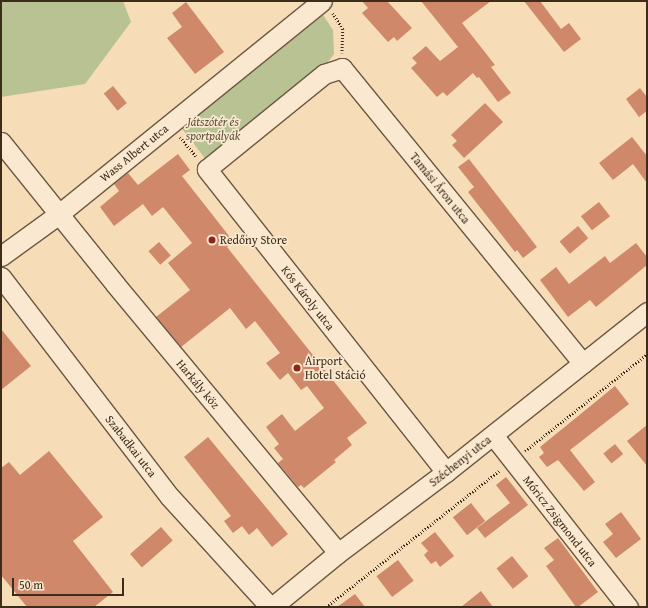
<!DOCTYPE html>
<html>
<head>
<meta charset="utf-8">
<style>
	body { margin:0 }
	#map { position:relative; width:648px; height:608px; overflow:hidden; background:#f7ddb7; font-family:"Gentium Book Plus",serif }
	div>[style] { position:absolute }
	.green>* { inset:0; background:#b8c292 }
	.building>* { inset:0; background:#cf886a; transform-origin:0 0 }
	.path>* { height:2.5px; margin-top:-1.25px; transform-origin:0; background:repeating-linear-gradient(90deg,#3d2b1b 0 1px,transparent 0 3px) }
	.roads { filter:drop-shadow(1px 0 #6c5842) drop-shadow(-1px 0 #6c5842) drop-shadow(0 1px #6c5842) drop-shadow(0 -1px #6c5842) }
	.minor>* { height:19px; margin:-9.5px; padding:0 9.5px; transform-origin:9.5px; border-radius:9.5px; background:#fae9d0 }
	.dots>* { width:11px; height:11px; translate:-50% -50%; box-sizing:border-box; border:2px solid #fae9d0; border-radius:50% }
	span { translate:-50% -50%; white-space:nowrap; text-align:center; line-height:1.15; -webkit-text-stroke:3.5px #fae9d0; paint-order:stroke }
	.park-label { font-size:12px; color:#5c5139; font-style:italic }
	.street-label { font-size:12px; color:#3d2b1b }
	.poi-label { font-size:12px; color:#3d2b1b }
	.left { translate:0 -50%; text-align:left }
	.frame { position:absolute; inset:0; border:2px solid #3d2b1b; pointer-events:none }
	.scale { position:absolute; left:12px; top:578px; width:112px; height:18px; box-sizing:border-box; border:2px solid #3d2b1b; border-top:0; padding-left:5px; font-size:12px; line-height:14px; white-space:nowrap; color:#3d2b1b; -webkit-text-stroke:3px #fae9d0; paint-order:stroke }
</style>
</head>
<body>
<div id="map">
	<div class="green">
		<i style="clip-path:polygon(1px 1px,123px 1px,131px 22px,85px 84px,1px 97px)"></i>
		<i style="clip-path:polygon(323px 15px,333px 30px,334px 54px,322px 70px,207px 161px,180px 126px,235px 85px)"></i>
	</div>
	<div class="building">
		<i style="clip-path:polygon(362px 1px,387px 1px,412px 28px,397px 41px,394px 37px,388px 42px,362px 13px,368px 8px)"></i>
		<i style="clip-path:polygon(421px 1px,491px 1px,462px 23px,495px 65px,491px 67px,511px 93px,498px 102px,479px 77px,477px 78px,473px 73px,447px 96px,443px 92px,437px 97px,411px 68px,417px 63px,412px 58px,426px 46px,440px 61px,458px 47px)"></i>
		<i style="clip-path:polygon(524px 1px,540px 1px,561px 29px,569px 23px,581px 39px,564px 52px)"></i>
		<i style="clip-path:polygon(186px 2px,224px 52px,195px 74px,167px 38px,182px 27px,172px 13px)"></i>
		<i style="left:113px;top:86px;width:22px;height:12px;rotate:51deg"></i>
		<i style="clip-path:polygon(640px 88px,647px 97px,647px 111px,639px 117px,626px 99px)"></i>
		<i style="clip-path:polygon(485px 103px,503px 122px,464px 158px,452px 145px,457px 141px,451px 135px)"></i>
		<i style="clip-path:polygon(632px 137px,647px 156px,647px 183px,633px 164px,613px 180px,599px 163px)"></i>
		<i style="clip-path:polygon(178px 154px,190px 170px,182px 176px,233px 241px,227px 247px,367px 423px,347px 438px,352px 445px,334px 460px,336px 462px,304px 488px,301px 485px,298px 487px,278px 463px,283px 459px,274px 448px,279px 444px,266px 427px,282px 414px,295px 431px,324px 408px,307px 386px,301px 390px,288px 373px,280px 380px,266px 363px,280px 353px,255px 321px,246px 329px,230px 308px,181px 347px,156px 317px,190px 290px,168px 263px,192px 243px,163px 207px,152px 216px,143px 204px,114px 226px,100px 207px,119px 191px,114px 184px,128px 173px,138px 185px)"></i>
		<i style="clip-path:polygon(469px 159px,537px 247px,523px 258px,517px 250px,515px 252px,468px 192px,474px 187px,458px 167px)"></i>
		<i style="left:599px;top:202px;width:18px;height:23px;rotate:52deg"></i>
		<i style="left:578px;top:226px;width:16px;height:24px;rotate:50deg"></i>
		<i style="left:159px;top:242px;width:18px;height:14px;rotate:49deg"></i>
		<i style="clip-path:polygon(636px 243px,647px 257px,647px 265px,596px 307px,590px 300px,568px 317px,540px 280px,556px 267px,569px 284px,605px 256px,610px 263px)"></i>
		<i style="clip-path:polygon(1px 329px,31px 366px,1px 390px)"></i>
		<i style="clip-path:polygon(615px 386px,629px 404px,570px 450px,595px 482px,584px 491px,558px 460px,547px 467px,539px 457px,544px 453px,540px 447px)"></i>
		<i style="clip-path:polygon(647px 425px,647px 466px,627px 441px)"></i>
		<i style="clip-path:polygon(208px 437px,288px 534px,272px 547px,257px 528px,249px 535px,242px 526px,233px 533px,224px 521px,231px 516px,184px 457px)"></i>
		<i style="left:615px;top:444px;width:13px;height:15px;rotate:51deg"></i>
		<i style="clip-path:polygon(49px 451px,103px 517px,73px 541px,113px 592px,94px 607px,27px 607px,1px 575px,1px 468px,9px 462px,20px 475px)"></i>
		<i style="clip-path:polygon(506px 477px,528px 505px,485px 538px,477px 528px,510px 503px,496px 485px)"></i>
		<i style="left:471px;top:503px;width:23px;height:23px;rotate:52deg"></i>
		<i style="clip-path:polygon(621px 512px,641px 539px,616px 558px,603px 542px,613px 534px,605px 524px)"></i>
		<i style="left:161px;top:527px;width:18px;height:41px;rotate:49deg"></i>
		<i style="clip-path:polygon(435px 532px,454px 556px,440px 567px,436px 561px,431px 564px,424px 555px,428px 551px,421px 543px)"></i>
		<i style="clip-path:polygon(558px 538px,598px 592px,578px 607px,576px 607px,546px 566px,554px 560px,544px 548px)"></i>
		<i style="left:512px;top:556px;width:26px;height:20px;rotate:51deg"></i>
		<i style="left:398px;top:560px;width:26px;height:27px;rotate:53deg"></i>
		<i style="clip-path:polygon(481px 591px,493px 607px,461px 607px)"></i>
		<i style="clip-path:polygon(355px 594px,365px 607px,337px 607px)"></i>
	</div>
	<div class="path">
		<i style="left:333px;top:13px;width:19px;rotate:58deg"></i>
		<i style="left:343px;top:29px;width:24px;rotate:92deg"></i>
		<i style="left:180px;top:137px;width:25px;rotate:50deg"></i>
		<i style="left:525px;top:451px;width:156px;rotate:-38.5deg"></i>
		<i style="left:326px;top:607px;width:221px;rotate:-38.2deg"></i>
	</div>
	<div class="roads">
		<div class="minor">
			<i style="left:1px;top:142px;width:182px;rotate:51.2deg"></i>
			<i style="left:115px;top:284px;width:349px;rotate:50.3deg"></i>
			<i style="left:1px;top:256px;width:72px;rotate:-35.9deg"></i>
			<i style="left:59px;top:214px;width:338px;rotate:-39deg"></i>
			<i style="left:1px;top:277px;width:277px;rotate:52.5deg"></i>
			<i style="left:170px;top:497px;width:149px;rotate:47.7deg"></i>
			<i style="left:493px;top:435px;width:219px;rotate:51.9deg"></i>
			<i style="left:446px;top:472px;width:386px;rotate:-128.3deg"></i>
			<i style="left:207px;top:169px;width:151px;rotate:-39.1deg"></i>
			<i style="left:324px;top:74px;width:19px;rotate:-18deg"></i>
			<i style="left:342px;top:68px;width:381px;rotate:50.8deg"></i>
			<i style="left:272px;top:607px;width:85px;rotate:-39.3deg"></i>
			<i style="left:338px;top:553px;width:135px;rotate:-36.9deg"></i>
			<i style="left:446px;top:472px;width:257px;rotate:-38.5deg"></i>
		</div>
	</div>
	<div class="dots">
		<i style="left:212px;top:240px;background:#8f2418"></i>
		<i style="left:297px;top:368px;background:#8f2418"></i>
	</div>
	<div class="park-label">
		<span style="left:213px;top:129px">Játszótér és<br>sportpályák</span>
	</div>
	<div class="street-label">
		<span style="left:134px;top:153px;rotate:-39deg">Wass Albert utca</span>
		<span style="left:440px;top:188px;rotate:51deg">Tamási Áron utca</span>
		<span style="left:308px;top:298px;rotate:52deg">Kós Károly utca</span>
		<span style="left:198px;top:384px;rotate:50deg">Harkály köz</span>
		<span style="left:131px;top:446px;rotate:52deg">Szabadkai utca</span>
		<span style="left:460px;top:461px;rotate:-38deg">Széchenyi utca</span>
		<span style="left:560px;top:521px;rotate:52deg">Móricz Zsigmond utca</span>
	</div>
	<div class="poi-label">
		<span class="left" style="left:220px;top:240px">Redőny Store</span>
		<span class="left" style="left:305px;top:368px">Airport<br>Hotel Stáció</span>
	</div>
	<div class="frame"></div>
	<div class="scale">50 m</div>
</div>
</body>
</html>
